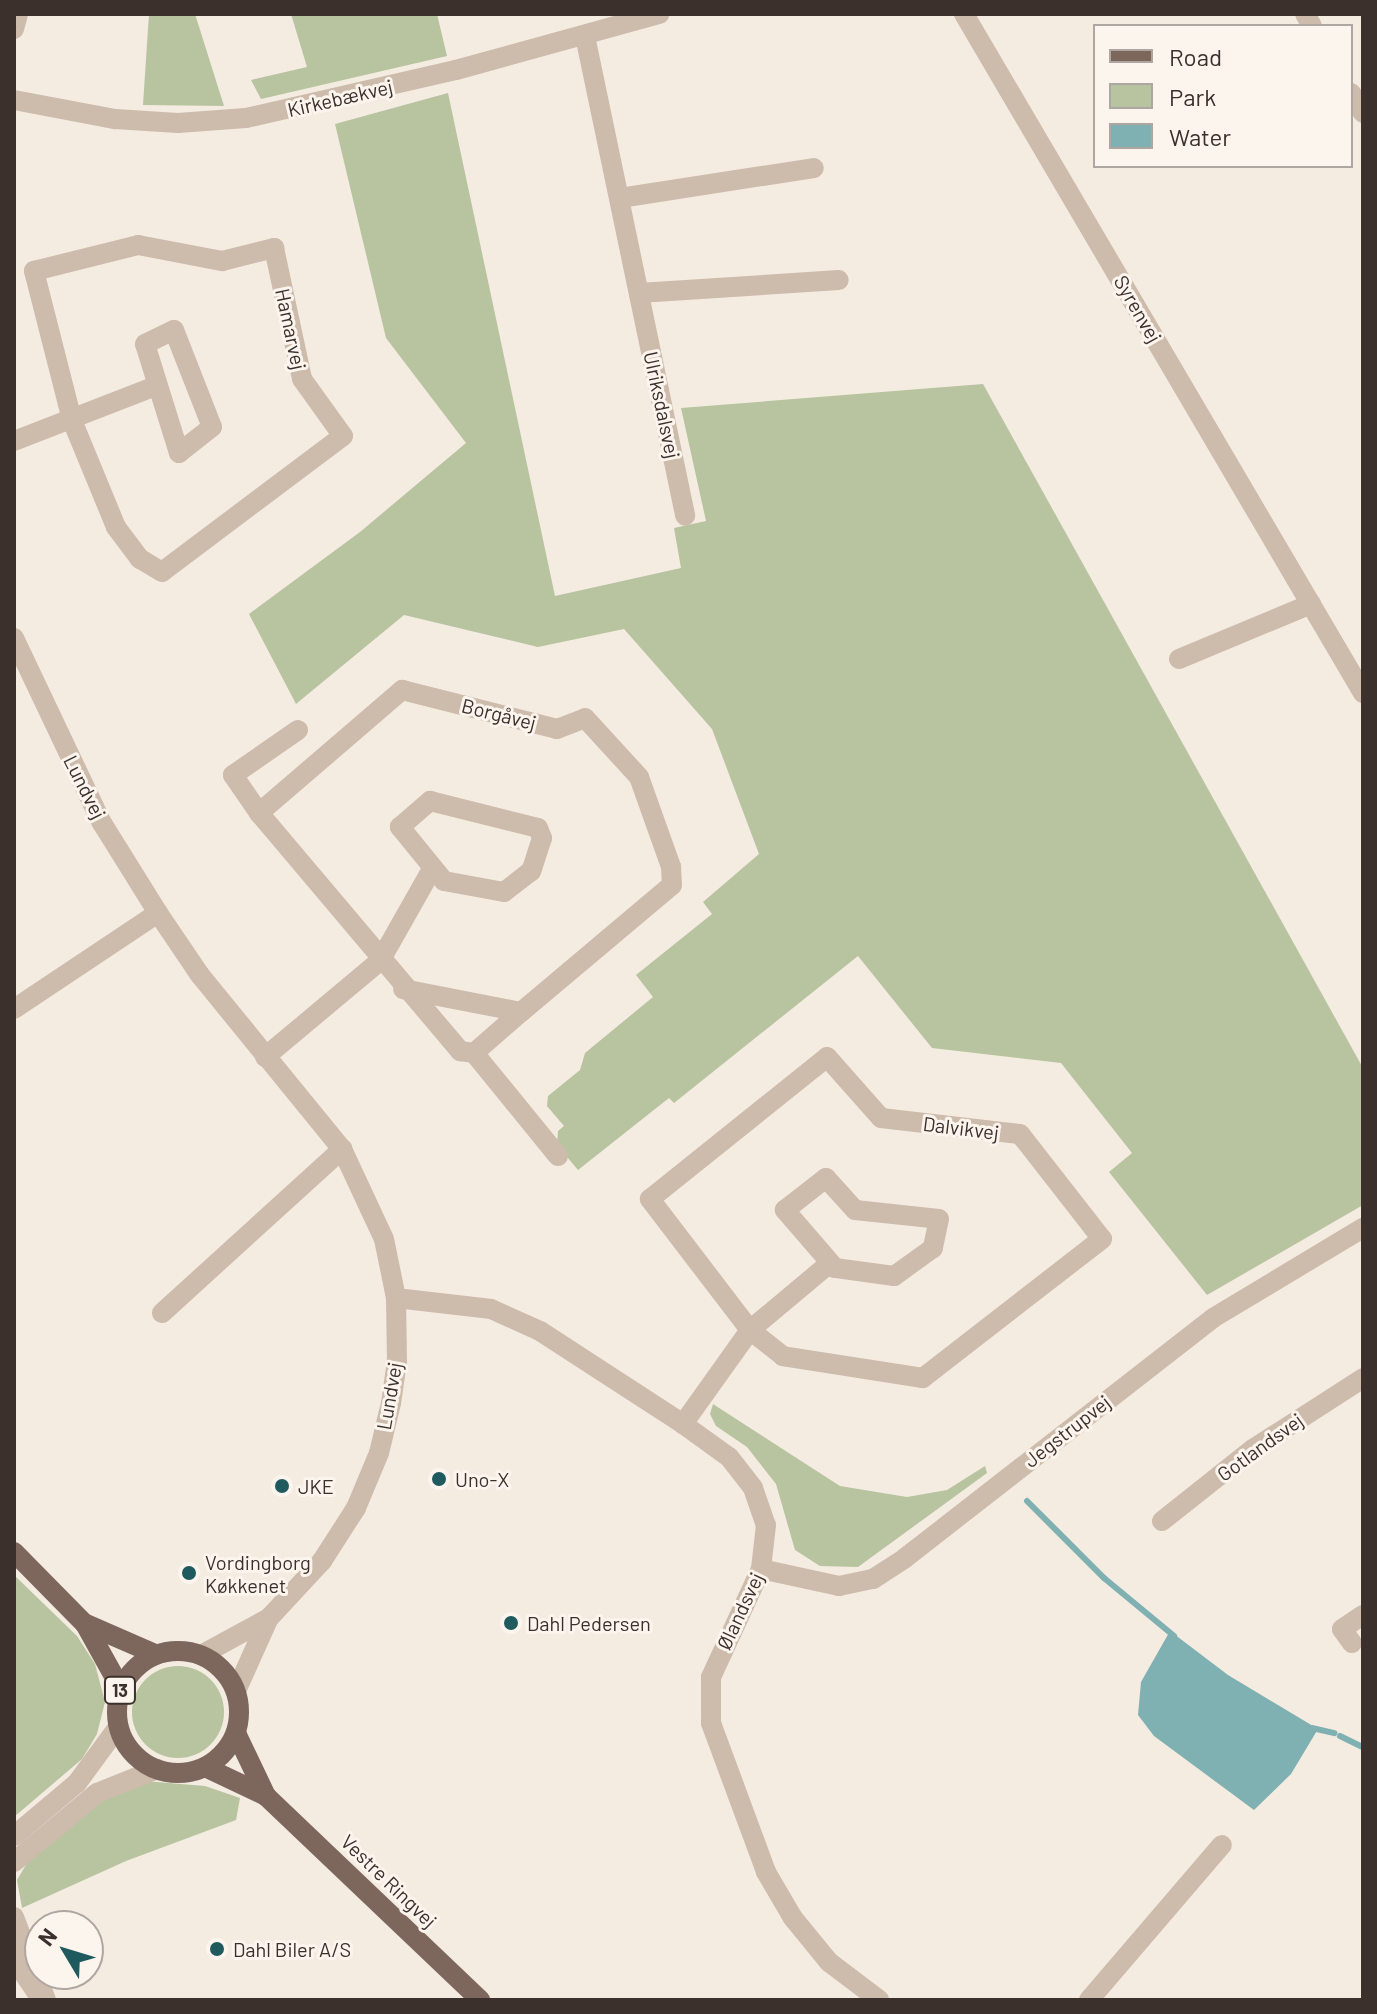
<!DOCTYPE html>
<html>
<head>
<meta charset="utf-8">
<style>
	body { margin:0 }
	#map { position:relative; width:1377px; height:2014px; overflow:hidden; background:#f4ebe1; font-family:Barlow,sans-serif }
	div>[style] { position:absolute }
	.green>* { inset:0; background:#b8c4a0 }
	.round { border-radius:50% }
	.water>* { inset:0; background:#7fb0b2 }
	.stream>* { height:6px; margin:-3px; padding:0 3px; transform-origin:3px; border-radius:3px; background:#7fb0b2 }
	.minor>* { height:20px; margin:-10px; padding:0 10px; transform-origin:10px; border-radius:10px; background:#cdbbac }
	.tertiary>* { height:20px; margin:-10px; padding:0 10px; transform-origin:10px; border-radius:10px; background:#cdbbac }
	.primary>* { height:20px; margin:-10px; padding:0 10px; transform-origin:10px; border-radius:10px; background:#7d675c }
	.primary>.ring { margin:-10px; padding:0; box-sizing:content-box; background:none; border:20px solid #7d675c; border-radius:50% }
	.dots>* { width:22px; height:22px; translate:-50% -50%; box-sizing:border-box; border:4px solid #fbf5ee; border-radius:50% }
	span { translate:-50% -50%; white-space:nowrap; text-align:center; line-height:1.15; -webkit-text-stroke:6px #fbf5ee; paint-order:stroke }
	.shield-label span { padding:2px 6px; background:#fbf5ee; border:2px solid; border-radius:6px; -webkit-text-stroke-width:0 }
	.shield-label { font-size:18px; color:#3b302b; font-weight:700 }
	.street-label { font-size:20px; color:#3b302b }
	.poi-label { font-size:20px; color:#3b302b }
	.left { translate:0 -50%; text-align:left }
	.frame { position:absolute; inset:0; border:16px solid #3b302b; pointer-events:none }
	.legend { position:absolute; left:1093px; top:24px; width:260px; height:144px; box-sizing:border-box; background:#fbf5ee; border:2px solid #aea6a0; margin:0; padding:10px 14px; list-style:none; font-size:24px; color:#3b302b }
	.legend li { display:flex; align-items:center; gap:16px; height:40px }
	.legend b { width:40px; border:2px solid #aea6a0 }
	.north { position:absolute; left:24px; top:1910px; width:80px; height:80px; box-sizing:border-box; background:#fbf5ee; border:2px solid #aea6a0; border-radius:50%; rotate:308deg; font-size:22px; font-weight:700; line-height:32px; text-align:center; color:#3b302b }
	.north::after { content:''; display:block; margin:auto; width:28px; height:36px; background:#1f5a5e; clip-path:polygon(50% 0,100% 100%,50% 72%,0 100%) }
</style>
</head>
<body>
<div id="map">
	<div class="green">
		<i style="clip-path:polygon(149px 14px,195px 14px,224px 106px,143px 105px)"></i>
		<i style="clip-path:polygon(291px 14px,437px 14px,447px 56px,261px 99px,251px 80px,307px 67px)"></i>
		<i style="clip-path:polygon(448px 93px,555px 596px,681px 568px,674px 528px,706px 521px,681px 408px,983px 384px,1363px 1068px,1363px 1205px,1207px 1295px,1109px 1172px,1132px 1153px,1061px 1063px,932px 1048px,858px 956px,674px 1103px,669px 1098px,578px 1170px,557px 1145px,558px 1131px,564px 1126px,547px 1106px,548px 1096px,580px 1070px,585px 1053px,653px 997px,636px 975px,712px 914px,703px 902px,759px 854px,712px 729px,624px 629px,538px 647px,404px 615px,296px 704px,249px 614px,360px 532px,466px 443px,386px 338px,335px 124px)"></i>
		<i style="clip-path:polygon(713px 1404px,840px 1486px,907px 1497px,947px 1490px,985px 1466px,987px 1473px,858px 1567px,820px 1566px,795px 1550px,776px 1484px,747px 1447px,716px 1426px,710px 1414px)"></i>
		<i style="clip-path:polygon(14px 1575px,77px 1636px,95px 1664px,105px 1702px,97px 1734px,82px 1759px,14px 1817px)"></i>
		<i class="round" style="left:132px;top:1666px;width:92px;height:92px"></i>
		<i style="clip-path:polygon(144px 1781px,205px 1786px,240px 1798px,236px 1820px,126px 1861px,22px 1908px,17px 1880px,30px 1858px,105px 1797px)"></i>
	</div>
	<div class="water">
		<i style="clip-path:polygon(1170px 1631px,1228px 1675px,1318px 1729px,1291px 1774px,1254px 1810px,1154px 1736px,1138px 1715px,1141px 1682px)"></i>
	</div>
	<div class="stream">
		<i style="left:1027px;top:1501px;width:109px;rotate:45deg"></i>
		<i style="left:1104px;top:1578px;width:91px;rotate:39.6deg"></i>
		<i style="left:1312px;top:1728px;width:23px;rotate:13deg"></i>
		<i style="left:1340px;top:1736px;width:25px;rotate:26deg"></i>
	</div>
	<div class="minor">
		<i style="left:964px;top:14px;width:788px;rotate:59.56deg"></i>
		<i style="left:1305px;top:14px;width:14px;rotate:60deg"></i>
		<i style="left:14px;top:29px;width:16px;rotate:-75deg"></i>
		<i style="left:585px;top:36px;width:490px;rotate:78.2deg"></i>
		<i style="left:1351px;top:93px;width:23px;rotate:59deg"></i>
		<i style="left:620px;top:198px;width:196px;rotate:-8.8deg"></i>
		<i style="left:138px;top:245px;width:86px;rotate:10.8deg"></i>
		<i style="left:222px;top:261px;width:54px;rotate:-14deg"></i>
		<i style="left:274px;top:248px;width:134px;rotate:77.9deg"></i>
		<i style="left:302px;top:379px;width:70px;rotate:54.3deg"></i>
		<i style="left:343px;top:436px;width:226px;rotate:143.1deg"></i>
		<i style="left:162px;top:572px;width:26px;rotate:-149deg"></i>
		<i style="left:140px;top:559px;width:40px;rotate:-127deg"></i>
		<i style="left:116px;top:527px;width:116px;rotate:-112.4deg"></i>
		<i style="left:72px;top:420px;width:154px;rotate:-104.3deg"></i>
		<i style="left:34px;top:271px;width:107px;rotate:-14deg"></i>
		<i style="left:639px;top:293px;width:200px;rotate:-3.7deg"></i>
		<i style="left:174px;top:330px;width:104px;rotate:68.6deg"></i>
		<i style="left:212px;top:427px;width:42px;rotate:141.8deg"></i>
		<i style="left:179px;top:453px;width:114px;rotate:-107.3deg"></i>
		<i style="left:145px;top:344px;width:32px;rotate:-26deg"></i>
		<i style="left:14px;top:441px;width:152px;rotate:-21.2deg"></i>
		<i style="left:1179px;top:659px;width:143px;rotate:-22.6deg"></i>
		<i style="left:298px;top:730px;width:79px;rotate:145.3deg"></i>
		<i style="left:233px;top:775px;width:46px;rotate:55.6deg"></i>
		<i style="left:259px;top:813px;width:312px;rotate:49.8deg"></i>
		<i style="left:460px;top:1051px;width:14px;rotate:8deg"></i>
		<i style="left:474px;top:1053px;width:62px;rotate:-41.1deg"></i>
		<i style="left:430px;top:801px;width:111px;rotate:14deg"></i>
		<i style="left:538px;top:828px;width:11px;rotate:68deg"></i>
		<i style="left:542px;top:838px;width:35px;rotate:108deg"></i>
		<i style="left:531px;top:871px;width:34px;rotate:142deg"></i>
		<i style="left:504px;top:892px;width:61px;rotate:-169.6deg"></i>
		<i style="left:444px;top:881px;width:70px;rotate:-129.2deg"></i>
		<i style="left:400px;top:827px;width:40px;rotate:-41deg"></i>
		<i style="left:259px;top:813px;width:189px;rotate:-40.7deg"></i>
		<i style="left:402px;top:690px;width:160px;rotate:14.1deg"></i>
		<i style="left:557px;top:729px;width:30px;rotate:-21deg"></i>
		<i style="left:585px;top:718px;width:80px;rotate:47.5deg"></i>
		<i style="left:639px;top:777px;width:96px;rotate:70.4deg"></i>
		<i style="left:671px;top:867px;width:18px;rotate:87deg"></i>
		<i style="left:672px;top:885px;width:197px;rotate:139.9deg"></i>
		<i style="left:521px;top:1012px;width:120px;rotate:-169deg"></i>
		<i style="left:14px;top:1009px;width:173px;rotate:-33.7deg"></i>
		<i style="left:474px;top:1053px;width:133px;rotate:50.8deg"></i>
		<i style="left:265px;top:1057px;width:150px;rotate:-39.9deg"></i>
		<i style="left:380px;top:961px;width:106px;rotate:-60.5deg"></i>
		<i style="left:827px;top:1057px;width:81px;rotate:48.5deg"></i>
		<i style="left:881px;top:1118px;width:140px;rotate:6.6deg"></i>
		<i style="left:1020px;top:1134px;width:133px;rotate:52deg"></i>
		<i style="left:1102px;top:1239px;width:227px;rotate:142.2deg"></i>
		<i style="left:923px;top:1378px;width:142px;rotate:-171.1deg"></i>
		<i style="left:783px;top:1356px;width:42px;rotate:-141.8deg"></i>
		<i style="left:750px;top:1330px;width:165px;rotate:-127.4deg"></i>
		<i style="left:650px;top:1199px;width:227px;rotate:-38.7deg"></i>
		<i style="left:826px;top:1178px;width:43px;rotate:47.8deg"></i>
		<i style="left:855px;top:1210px;width:84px;rotate:6.1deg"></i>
		<i style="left:939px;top:1219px;width:30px;rotate:102deg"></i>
		<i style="left:933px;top:1248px;width:48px;rotate:144.3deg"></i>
		<i style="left:894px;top:1276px;width:60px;rotate:-172.3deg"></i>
		<i style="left:835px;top:1268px;width:77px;rotate:-130.8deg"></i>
		<i style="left:785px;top:1210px;width:52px;rotate:-38deg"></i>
		<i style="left:162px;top:1313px;width:244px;rotate:-42.3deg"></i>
		<i style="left:683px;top:1424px;width:115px;rotate:-54.5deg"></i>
		<i style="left:750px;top:1330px;width:103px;rotate:-39.9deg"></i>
		<i style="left:1162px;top:1521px;width:116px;rotate:-38.4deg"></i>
		<i style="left:1253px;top:1449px;width:131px;rotate:-32.8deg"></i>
		<i style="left:761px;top:1569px;width:119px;rotate:114.8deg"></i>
		<i style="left:711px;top:1677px;width:46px;rotate:90deg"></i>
		<i style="left:711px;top:1723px;width:159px;rotate:69.7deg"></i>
		<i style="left:766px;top:1872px;width:53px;rotate:59.6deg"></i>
		<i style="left:793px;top:1918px;width:57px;rotate:50.7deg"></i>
		<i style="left:829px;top:1962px;width:63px;rotate:37.2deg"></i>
		<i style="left:1352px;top:1643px;width:17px;rotate:-126deg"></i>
		<i style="left:1342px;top:1629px;width:25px;rotate:-34deg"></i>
		<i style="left:1089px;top:2000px;width:204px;rotate:-49.4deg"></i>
	</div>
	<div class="tertiary">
		<i style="left:14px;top:100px;width:103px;rotate:10.7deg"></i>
		<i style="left:115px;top:119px;width:63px;rotate:3.6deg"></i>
		<i style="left:178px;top:123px;width:68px;rotate:-4.2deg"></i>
		<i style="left:246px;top:118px;width:215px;rotate:-12.9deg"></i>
		<i style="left:456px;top:70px;width:211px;rotate:-15.4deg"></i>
		<i style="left:14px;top:638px;width:205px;rotate:64.6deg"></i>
		<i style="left:102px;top:823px;width:106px;rotate:58.1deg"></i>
		<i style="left:158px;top:913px;width:75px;rotate:55.9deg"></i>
		<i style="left:200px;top:975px;width:225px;rotate:50.8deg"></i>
		<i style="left:342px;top:1149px;width:99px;rotate:65deg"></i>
		<i style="left:384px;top:1239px;width:60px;rotate:78.5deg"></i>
		<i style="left:396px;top:1298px;width:63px;rotate:89.1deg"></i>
		<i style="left:397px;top:1361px;width:42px;rotate:98.1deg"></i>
		<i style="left:391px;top:1403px;width:51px;rotate:103.5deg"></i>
		<i style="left:379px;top:1453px;width:60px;rotate:112.7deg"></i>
		<i style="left:356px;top:1508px;width:63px;rotate:122.7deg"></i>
		<i style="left:322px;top:1561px;width:78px;rotate:132.9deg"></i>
		<i style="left:269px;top:1618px;width:77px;rotate:151.4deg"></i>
		<i style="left:396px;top:1298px;width:96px;rotate:6.6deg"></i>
		<i style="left:491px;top:1309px;width:54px;rotate:24.2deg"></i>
		<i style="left:540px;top:1331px;width:171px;rotate:33deg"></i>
		<i style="left:683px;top:1424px;width:57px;rotate:35.7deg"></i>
		<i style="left:729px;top:1457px;width:39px;rotate:52deg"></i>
		<i style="left:753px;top:1488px;width:39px;rotate:71deg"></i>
		<i style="left:766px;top:1525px;width:44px;rotate:96.5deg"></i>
		<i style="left:761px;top:1569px;width:80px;rotate:12.3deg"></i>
		<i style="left:839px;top:1586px;width:35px;rotate:-12deg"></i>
		<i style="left:873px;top:1579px;width:38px;rotate:-33deg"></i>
		<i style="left:905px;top:1558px;width:390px;rotate:-37.9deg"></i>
		<i style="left:1213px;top:1318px;width:175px;rotate:-31deg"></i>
		<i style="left:236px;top:1691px;width:76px;rotate:-65.8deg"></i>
		<i style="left:14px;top:1836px;width:82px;rotate:-40.1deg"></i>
		<i style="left:77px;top:1783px;width:69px;rotate:-53.8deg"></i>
		<i style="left:14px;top:1862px;width:108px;rotate:-39.7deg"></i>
		<i style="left:97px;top:1793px;width:65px;rotate:-21.8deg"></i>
		<i style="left:14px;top:1917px;width:89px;rotate:68.9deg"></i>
		<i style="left:14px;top:1959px;width:40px;rotate:56deg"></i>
	</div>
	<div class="primary">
		<i style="left:14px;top:1552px;width:101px;rotate:45.4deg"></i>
		<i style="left:85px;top:1624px;width:74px;rotate:61deg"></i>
		<i style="left:86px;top:1624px;width:75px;rotate:23.5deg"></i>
		<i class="ring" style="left:117px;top:1651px;width:102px;height:102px"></i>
		<i style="left:236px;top:1733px;width:70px;rotate:64.5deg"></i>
		<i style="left:205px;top:1767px;width:68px;rotate:25.4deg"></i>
		<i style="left:266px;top:1796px;width:296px;rotate:43.6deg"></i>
	</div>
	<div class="dots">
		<i style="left:439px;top:1479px;background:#1f5a5e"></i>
		<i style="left:282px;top:1486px;background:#1f5a5e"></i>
		<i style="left:189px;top:1573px;background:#1f5a5e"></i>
		<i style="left:511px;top:1623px;background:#1f5a5e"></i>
		<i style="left:217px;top:1949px;background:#1f5a5e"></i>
	</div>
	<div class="shield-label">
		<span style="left:120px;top:1690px">13</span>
	</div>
	<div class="street-label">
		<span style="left:340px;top:98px;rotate:-13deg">Kirkebækvej</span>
		<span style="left:1138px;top:309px;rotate:60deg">Syrenvej</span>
		<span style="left:291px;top:329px;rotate:78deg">Hamarvej</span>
		<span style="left:662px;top:405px;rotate:78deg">Ulriksdalsvej</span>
		<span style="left:499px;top:714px;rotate:14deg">Borgåvej</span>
		<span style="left:85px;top:787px;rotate:63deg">Lundvej</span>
		<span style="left:961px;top:1128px;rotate:7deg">Dalvikvej</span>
		<span style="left:389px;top:1396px;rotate:-80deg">Lundvej</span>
		<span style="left:1067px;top:1431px;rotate:-38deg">Jegstrupvej</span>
		<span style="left:1260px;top:1447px;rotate:-36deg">Gotlandsvej</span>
		<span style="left:740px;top:1611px;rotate:-65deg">Ølandsvej</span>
		<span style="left:389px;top:1881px;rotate:44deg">Vestre Ringvej</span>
	</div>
	<div class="poi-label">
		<span class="left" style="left:455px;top:1479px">Uno-X</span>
		<span class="left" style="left:298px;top:1486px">JKE</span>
		<span class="left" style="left:205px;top:1574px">Vordingborg<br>Køkkenet</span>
		<span class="left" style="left:527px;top:1623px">Dahl Pedersen</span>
		<span class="left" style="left:233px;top:1949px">Dahl Biler A/S</span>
	</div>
	<div class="frame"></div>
	<ul class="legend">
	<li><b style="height:10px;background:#7d675c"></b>Road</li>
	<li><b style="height:22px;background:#b8c4a0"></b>Park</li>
	<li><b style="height:22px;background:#7fb0b2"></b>Water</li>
	</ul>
	<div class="north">N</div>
</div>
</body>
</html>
